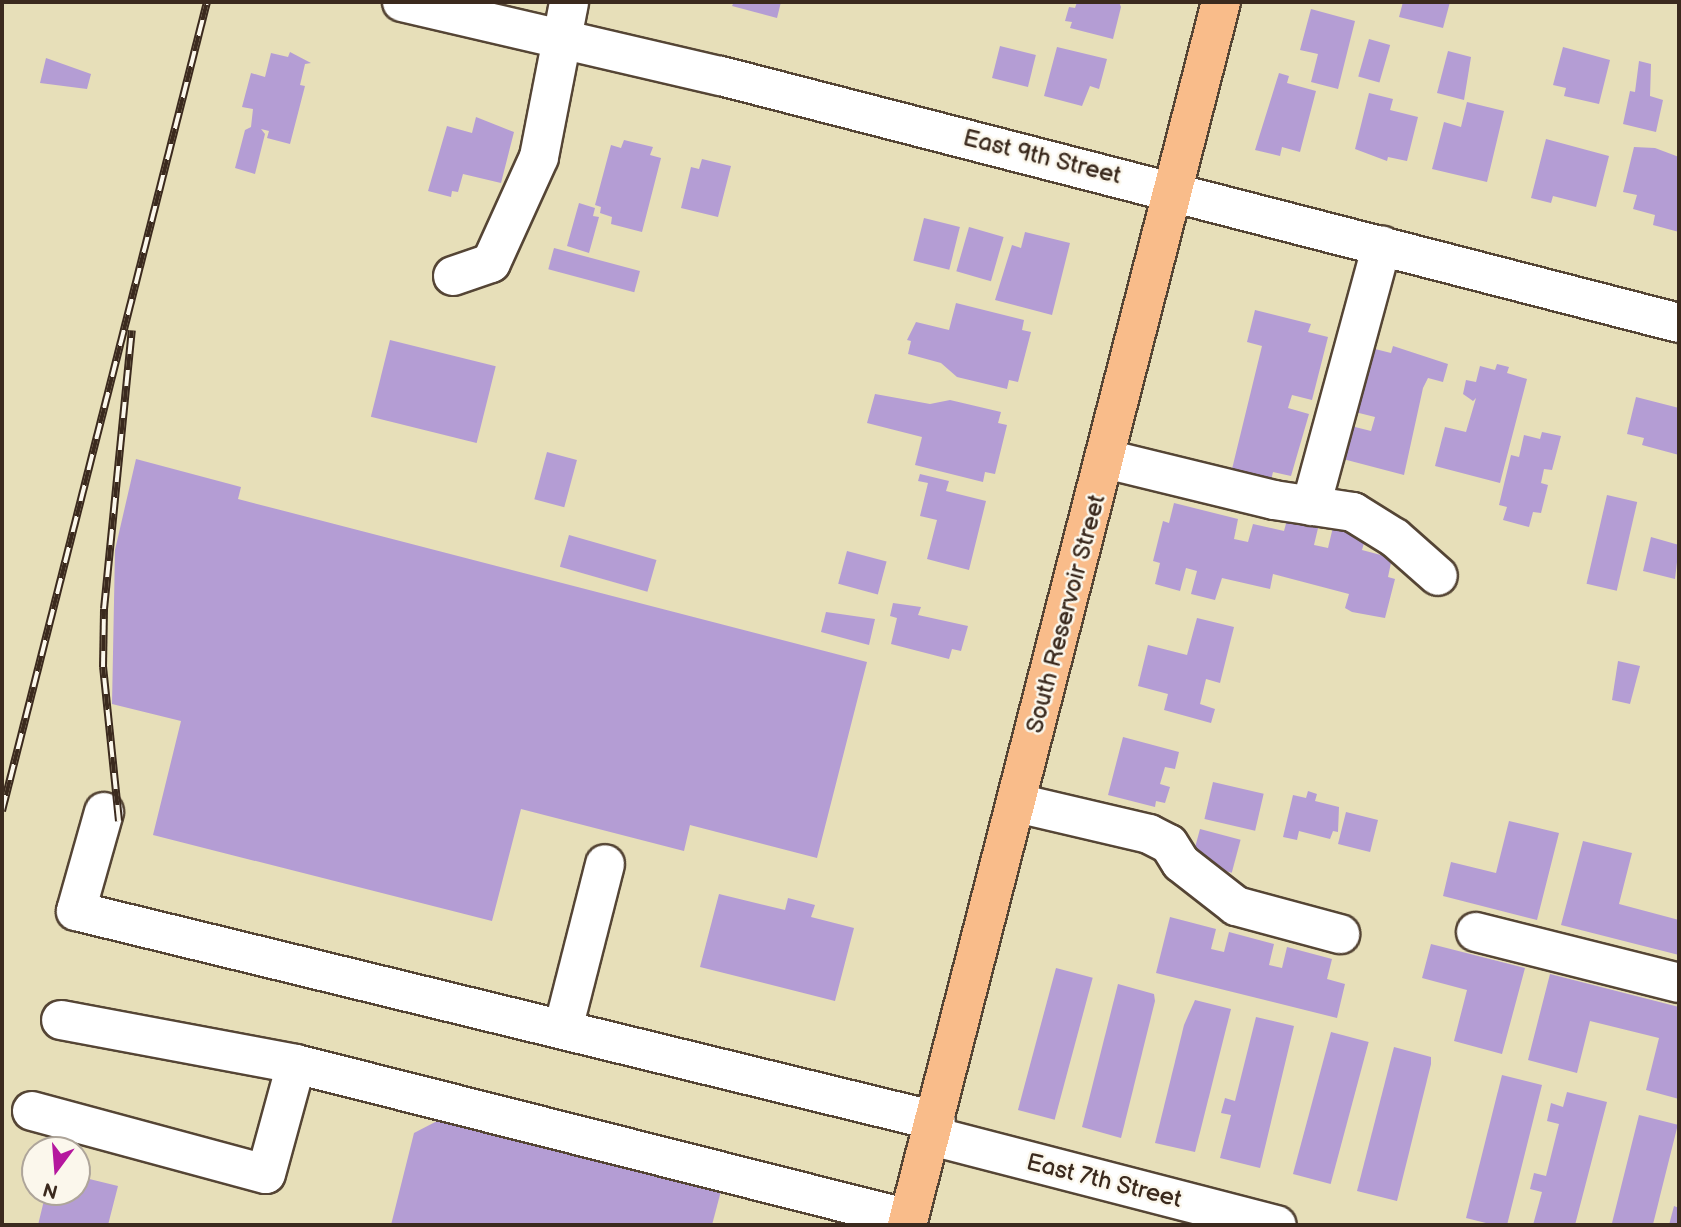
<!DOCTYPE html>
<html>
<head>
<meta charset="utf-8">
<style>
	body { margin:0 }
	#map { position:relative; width:1681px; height:1227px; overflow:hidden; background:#e7dfb9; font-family:"Balsamiq Sans",sans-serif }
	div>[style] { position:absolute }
	.building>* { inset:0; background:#b49dd4; transform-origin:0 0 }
	.roads { filter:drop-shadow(2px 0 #554535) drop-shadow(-2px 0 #554535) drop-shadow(0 2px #554535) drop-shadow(0 -2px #554535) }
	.minor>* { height:38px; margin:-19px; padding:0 19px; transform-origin:19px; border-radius:19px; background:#fff }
	.major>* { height:38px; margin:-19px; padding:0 19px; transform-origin:19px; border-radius:19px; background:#f9bc8a }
	.rail>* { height:8px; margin-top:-4px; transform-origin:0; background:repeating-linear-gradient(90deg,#fbf7ec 0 16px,#3b2a1e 0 32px); box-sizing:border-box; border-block:2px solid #3b2a1e }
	span { translate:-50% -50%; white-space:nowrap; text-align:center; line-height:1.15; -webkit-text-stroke:5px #fbf7ec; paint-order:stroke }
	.street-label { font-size:24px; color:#3b2a1e }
	.frame { position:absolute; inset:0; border:4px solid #3b2a1e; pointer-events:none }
	.north { position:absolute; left:21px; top:1136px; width:70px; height:70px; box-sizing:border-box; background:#fbf7ec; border:2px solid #aea59a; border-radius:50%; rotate:196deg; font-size:19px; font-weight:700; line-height:28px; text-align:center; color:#3b2a1e }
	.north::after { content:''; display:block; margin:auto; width:24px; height:32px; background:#b5179e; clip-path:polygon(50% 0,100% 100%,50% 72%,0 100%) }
</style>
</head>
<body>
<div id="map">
	<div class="building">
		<i style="clip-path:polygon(734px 2px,781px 2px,777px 18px,732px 6px)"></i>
		<i style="clip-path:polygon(1077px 2px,1119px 2px,1121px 7px,1113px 39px,1070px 28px,1072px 22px,1065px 21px,1069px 7px,1075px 8px)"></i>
		<i style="clip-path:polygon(1403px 2px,1450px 2px,1443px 28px,1399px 17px)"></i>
		<i style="clip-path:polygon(1311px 9px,1355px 21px,1338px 89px,1311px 82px,1318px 54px,1300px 50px)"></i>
		<i style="left:1369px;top:39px;width:22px;height:39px;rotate:16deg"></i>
		<i style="left:1000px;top:46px;width:37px;height:33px;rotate:14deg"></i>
		<i style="clip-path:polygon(1057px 47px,1107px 59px,1099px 89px,1090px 86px,1082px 106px,1044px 96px)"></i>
		<i style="clip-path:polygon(1563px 47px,1610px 60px,1599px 104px,1564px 96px,1566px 88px,1553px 85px)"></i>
		<i style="clip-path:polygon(1448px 51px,1471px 57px,1464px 100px,1437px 93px)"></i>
		<i style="clip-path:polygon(290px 52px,311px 63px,305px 64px,300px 85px,305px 86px,290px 144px,267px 138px,269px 131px,261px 129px,265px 134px,255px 174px,235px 168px,245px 130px,251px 127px,253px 109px,242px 107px,251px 73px,265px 77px,271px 53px,288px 57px)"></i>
		<i style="clip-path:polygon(46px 58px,91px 74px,87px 89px,40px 83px)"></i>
		<i style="clip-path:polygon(1639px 61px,1651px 64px,1650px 96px,1663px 100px,1656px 132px,1623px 124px,1630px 91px,1635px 92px)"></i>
		<i style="clip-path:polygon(1279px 73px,1289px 76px,1287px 83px,1316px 91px,1300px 152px,1282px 147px,1280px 156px,1255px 150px)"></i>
		<i style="clip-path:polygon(1369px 93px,1393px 99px,1390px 110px,1418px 117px,1407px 161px,1388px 157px,1387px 161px,1355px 149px)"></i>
		<i style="clip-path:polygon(1467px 102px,1504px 111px,1487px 182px,1432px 169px,1444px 122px,1461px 127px)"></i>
		<i style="clip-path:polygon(476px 117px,514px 132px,501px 183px,463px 174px,458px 192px,452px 191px,451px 197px,428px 191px,447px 126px,472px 133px)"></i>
		<i style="clip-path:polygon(1546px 139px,1609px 156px,1596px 207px,1553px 196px,1551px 203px,1531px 198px)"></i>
		<i style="clip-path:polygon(624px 140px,653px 147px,650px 155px,661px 158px,642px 232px,611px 224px,612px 217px,600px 213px,601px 207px,595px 205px,611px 145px,621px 148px)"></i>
		<i style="clip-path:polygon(1634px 147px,1655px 148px,1679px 157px,1679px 232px,1653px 225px,1655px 215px,1633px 209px,1637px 195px,1623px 192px)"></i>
		<i style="clip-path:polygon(702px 159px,731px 166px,718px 217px,681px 208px,691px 167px,699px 169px)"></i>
		<i style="clip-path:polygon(579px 203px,595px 208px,593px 216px,599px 217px,589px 253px,567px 246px)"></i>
		<i style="left:924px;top:218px;width:37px;height:44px;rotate:14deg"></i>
		<i style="left:969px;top:227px;width:36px;height:46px;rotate:16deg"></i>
		<i style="clip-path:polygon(1025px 232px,1070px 243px,1052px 315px,995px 300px,1012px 245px,1021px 248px)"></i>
		<i style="left:554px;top:248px;width:89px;height:22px;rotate:15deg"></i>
		<i style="clip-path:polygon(956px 303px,1024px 320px,1022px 330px,1031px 332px,1018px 382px,1009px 380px,1007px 389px,957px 377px,941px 363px,908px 354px,911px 341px,907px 340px,916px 322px,949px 330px)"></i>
		<i style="clip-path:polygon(1255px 310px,1311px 324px,1308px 332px,1328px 337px,1312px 400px,1292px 395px,1288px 408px,1309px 414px,1291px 476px,1273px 472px,1271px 480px,1232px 469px,1262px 346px,1247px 342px)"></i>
		<i style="left:390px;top:340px;width:109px;height:79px;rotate:14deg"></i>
		<i style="clip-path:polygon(1393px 346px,1448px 364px,1443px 382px,1428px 378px,1423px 388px,1404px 475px,1343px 459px,1351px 426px,1371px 431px,1375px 417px,1355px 412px,1371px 348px,1391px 353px)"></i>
		<i style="clip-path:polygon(1497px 364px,1509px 367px,1507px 373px,1527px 379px,1500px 483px,1435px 466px,1445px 427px,1466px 432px,1476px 398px,1473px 401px,1463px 394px,1466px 380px,1476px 382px,1480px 366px,1495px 370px)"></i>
		<i style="clip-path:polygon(875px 394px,930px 404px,950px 400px,1001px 412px,998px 423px,1007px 425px,995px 474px,985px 472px,983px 482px,915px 465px,922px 437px,867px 423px)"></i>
		<i style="clip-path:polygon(1636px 397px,1679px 408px,1679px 455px,1642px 445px,1644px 438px,1627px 434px)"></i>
		<i style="clip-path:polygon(1542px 432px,1561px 436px,1552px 470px,1544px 469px,1541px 483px,1548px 485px,1541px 513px,1533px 512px,1529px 527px,1503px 520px,1507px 507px,1499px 505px,1511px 455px,1519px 457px,1524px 435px,1540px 439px)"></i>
		<i style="left:547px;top:452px;width:31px;height:49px;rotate:15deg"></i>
		<i style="clip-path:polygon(136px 459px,241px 487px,238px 499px,867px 662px,817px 858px,690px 825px,684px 851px,521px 809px,492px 921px,153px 835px,181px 721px,112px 704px,115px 550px)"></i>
		<i style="clip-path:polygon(920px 474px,949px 481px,946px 491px,986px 501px,969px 570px,927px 559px,937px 520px,920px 516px,928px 483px,918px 481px)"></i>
		<i style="left:1607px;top:495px;width:31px;height:91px;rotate:13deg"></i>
		<i style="clip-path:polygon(1174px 503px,1238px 519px,1234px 539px,1248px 542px,1253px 524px,1284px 531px,1288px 516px,1319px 524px,1314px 545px,1328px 548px,1333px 527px,1366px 536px,1362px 550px,1392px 558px,1388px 577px,1395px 579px,1385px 618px,1352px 612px,1345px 608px,1349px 594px,1273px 574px,1270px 589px,1222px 578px,1215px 600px,1191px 594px,1197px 571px,1186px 568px,1180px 591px,1155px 584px,1160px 563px,1153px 561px,1163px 521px,1169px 523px)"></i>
		<i style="left:569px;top:535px;width:91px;height:33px;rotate:16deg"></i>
		<i style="clip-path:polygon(1651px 537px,1679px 545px,1675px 579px,1643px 571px)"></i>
		<i style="left:847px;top:551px;width:41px;height:34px;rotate:15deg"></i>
		<i style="clip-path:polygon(893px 603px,921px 607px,918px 615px,968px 626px,961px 651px,952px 649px,949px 659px,891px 644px,897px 618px,890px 616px)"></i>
		<i style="clip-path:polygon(826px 612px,875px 619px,869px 645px,821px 632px)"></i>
		<i style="clip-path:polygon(1197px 618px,1234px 627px,1220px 683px,1206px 679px,1200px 704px,1215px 709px,1211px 723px,1164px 710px,1168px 694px,1138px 686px,1148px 645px,1187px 655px)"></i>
		<i style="clip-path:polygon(1618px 661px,1640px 666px,1630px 704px,1612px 700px)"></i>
		<i style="clip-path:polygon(1123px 737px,1179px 752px,1175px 769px,1165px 767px,1160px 784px,1170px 787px,1165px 803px,1156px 801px,1155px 807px,1108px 795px)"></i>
		<i style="left:1213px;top:782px;width:52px;height:38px;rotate:13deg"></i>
		<i style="clip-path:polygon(1308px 791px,1317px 794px,1315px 801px,1339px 807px,1338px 832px,1333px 831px,1330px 839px,1299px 831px,1297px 840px,1283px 837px,1293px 795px,1306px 798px)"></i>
		<i style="left:1346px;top:812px;width:33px;height:33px;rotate:14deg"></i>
		<i style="clip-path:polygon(1509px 821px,1559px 833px,1537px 920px,1443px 896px,1451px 862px,1496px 873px)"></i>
		<i style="left:1200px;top:829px;width:42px;height:34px;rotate:15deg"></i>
		<i style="clip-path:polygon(1583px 841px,1632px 853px,1619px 904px,1679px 920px,1679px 955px,1561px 925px)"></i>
		<i style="clip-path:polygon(719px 894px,785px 910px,788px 898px,815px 905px,811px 917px,854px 928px,835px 1001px,700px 967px)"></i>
		<i style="clip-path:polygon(1170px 917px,1216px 929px,1211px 949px,1224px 952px,1229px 932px,1274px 944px,1269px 965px,1282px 968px,1287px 947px,1332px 959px,1327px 979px,1345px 984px,1337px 1018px,1156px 973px)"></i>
		<i style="clip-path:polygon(1431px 944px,1525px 968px,1502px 1054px,1454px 1041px,1467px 990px,1422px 978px)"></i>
		<i style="left:1056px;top:968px;width:38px;height:147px;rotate:15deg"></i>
		<i style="clip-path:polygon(1550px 974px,1679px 1007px,1679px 1099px,1646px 1090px,1659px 1038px,1590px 1021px,1577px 1073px,1528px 1060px)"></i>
		<i style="clip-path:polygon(1118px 984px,1154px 994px,1155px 1001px,1121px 1138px,1082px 1127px)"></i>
		<i style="clip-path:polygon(1195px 1000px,1231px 1009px,1195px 1152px,1155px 1143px,1184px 1025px)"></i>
		<i style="clip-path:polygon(1256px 1017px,1294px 1026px,1260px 1168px,1220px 1158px,1231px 1115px,1221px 1113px,1225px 1098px,1235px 1101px)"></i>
		<i style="left:1331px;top:1032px;width:39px;height:147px;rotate:15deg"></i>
		<i style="clip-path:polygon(1394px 1047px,1431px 1057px,1431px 1064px,1397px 1201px,1357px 1191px)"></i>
		<i style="clip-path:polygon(1502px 1075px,1542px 1085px,1507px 1225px,1494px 1225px,1466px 1218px)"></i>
		<i style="clip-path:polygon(1567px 1092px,1607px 1102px,1575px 1225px,1533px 1225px,1542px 1192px,1530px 1189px,1534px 1173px,1546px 1176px,1559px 1124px,1547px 1121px,1551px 1103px,1563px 1107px)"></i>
		<i style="left:1639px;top:1115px;width:40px;height:114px;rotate:14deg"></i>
		<i style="clip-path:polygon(441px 1119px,722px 1187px,712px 1225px,391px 1225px,414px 1133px)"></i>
		<i style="clip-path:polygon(77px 1176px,118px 1186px,108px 1225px,38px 1225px,46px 1192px,77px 1192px)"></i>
		<i style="clip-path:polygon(1674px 1206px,1679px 1208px,1679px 1225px,1669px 1225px)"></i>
	</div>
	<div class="roads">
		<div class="minor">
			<i style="left:402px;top:2px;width:327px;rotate:13.1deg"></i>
			<i style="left:721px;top:76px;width:989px;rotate:14.46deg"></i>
			<i style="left:453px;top:276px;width:40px;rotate:-18.9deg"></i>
			<i style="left:491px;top:263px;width:116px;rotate:-65.6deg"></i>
			<i style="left:539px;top:157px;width:158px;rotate:-79deg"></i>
			<i style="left:1106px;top:459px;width:173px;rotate:13.7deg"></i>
			<i style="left:1274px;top:500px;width:80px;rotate:8.6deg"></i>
			<i style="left:1353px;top:512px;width:49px;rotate:31.8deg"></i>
			<i style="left:1395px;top:538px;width:57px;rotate:41.5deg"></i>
			<i style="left:1311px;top:506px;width:270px;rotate:-74.8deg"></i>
			<i style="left:1017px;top:803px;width:136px;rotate:13.2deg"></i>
			<i style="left:1149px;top:834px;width:22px;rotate:27deg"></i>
			<i style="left:1169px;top:844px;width:22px;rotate:58deg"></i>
			<i style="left:1181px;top:863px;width:70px;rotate:38deg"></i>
			<i style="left:1236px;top:906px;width:108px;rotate:15.1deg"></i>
			<i style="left:104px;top:812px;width:103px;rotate:105.8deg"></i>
			<i style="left:76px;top:911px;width:885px;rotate:13.72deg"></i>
			<i style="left:1476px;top:932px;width:209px;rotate:14.1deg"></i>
			<i style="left:563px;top:1029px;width:170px;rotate:-75.7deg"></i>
			<i style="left:296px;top:1064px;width:632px;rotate:14.19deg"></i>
			<i style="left:32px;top:1111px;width:242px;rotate:15.1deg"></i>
			<i style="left:266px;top:1174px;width:114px;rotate:-74.7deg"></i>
			<i style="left:296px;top:1064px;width:239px;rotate:-169.4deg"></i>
			<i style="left:932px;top:1136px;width:356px;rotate:14.5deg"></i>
		</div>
		<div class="major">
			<i style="left:907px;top:1225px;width:1263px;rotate:-75.6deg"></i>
		</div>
	</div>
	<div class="rail">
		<i style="left:2px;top:811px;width:835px;rotate:-75.78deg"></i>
		<i style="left:119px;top:821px;width:155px;rotate:-95.9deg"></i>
		<i style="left:103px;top:667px;width:58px;rotate:-89deg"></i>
		<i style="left:104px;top:609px;width:280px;rotate:-84.3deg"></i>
	</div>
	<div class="street-label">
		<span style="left:1042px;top:157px;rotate:14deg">East 9th Street</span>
		<span style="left:1066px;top:614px;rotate:-75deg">South Reservoir Street</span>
		<span style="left:1104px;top:1181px;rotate:14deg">East 7th Street</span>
	</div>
	<div class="frame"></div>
	<div class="north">N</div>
</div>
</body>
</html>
